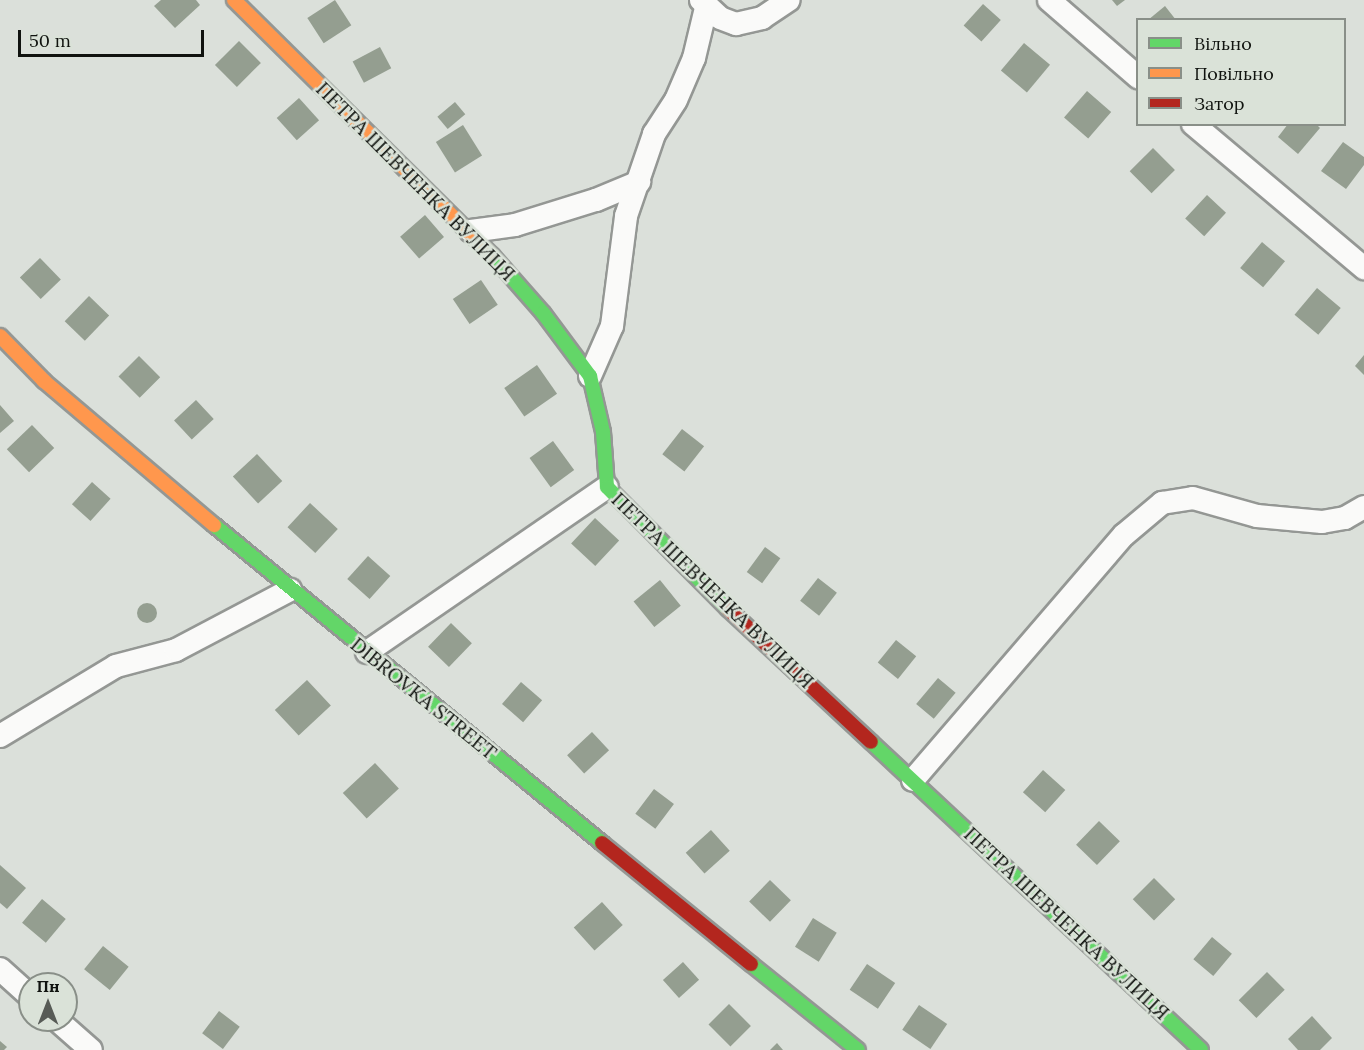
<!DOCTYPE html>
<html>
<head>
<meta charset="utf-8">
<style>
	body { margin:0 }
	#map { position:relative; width:1364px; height:1050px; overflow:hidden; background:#dbe0da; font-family:Lora,serif }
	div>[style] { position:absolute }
	.building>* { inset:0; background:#949e90; transform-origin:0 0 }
	.round { border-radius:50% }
	.roads { filter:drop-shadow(2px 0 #949794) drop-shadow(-2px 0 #949794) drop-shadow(0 2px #949794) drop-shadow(0 -2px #949794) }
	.street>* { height:22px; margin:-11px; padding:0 11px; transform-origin:11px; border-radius:11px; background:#fafaf9 }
	.fast>* { height:14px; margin:-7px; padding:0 7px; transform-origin:7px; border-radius:7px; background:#63d668 }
	.slow>* { height:14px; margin:-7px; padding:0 7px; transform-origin:7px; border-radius:7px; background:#ff974d }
	.jam>* { height:14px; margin:-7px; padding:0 7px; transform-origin:7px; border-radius:7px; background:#b3261e }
	span { translate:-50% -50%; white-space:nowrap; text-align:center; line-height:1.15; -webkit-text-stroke:5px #dae2d8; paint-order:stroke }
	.street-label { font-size:20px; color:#10130f }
	.legend { position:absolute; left:1136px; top:18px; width:210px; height:108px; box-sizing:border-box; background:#dae2d8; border:2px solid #898f88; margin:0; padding:8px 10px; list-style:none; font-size:18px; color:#10130f }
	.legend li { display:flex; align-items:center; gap:12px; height:30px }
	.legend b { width:30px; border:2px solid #898f88 }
	.north { position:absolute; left:18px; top:972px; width:60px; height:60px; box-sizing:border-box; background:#dae2d8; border:2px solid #898f88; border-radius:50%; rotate:0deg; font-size:16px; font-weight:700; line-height:24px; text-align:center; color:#10130f }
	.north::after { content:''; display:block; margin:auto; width:21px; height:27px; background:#575b56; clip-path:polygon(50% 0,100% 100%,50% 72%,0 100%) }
	.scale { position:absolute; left:18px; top:30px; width:186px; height:27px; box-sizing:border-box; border:3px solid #10130f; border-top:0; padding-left:8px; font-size:18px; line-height:21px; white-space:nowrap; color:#10130f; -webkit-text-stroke:4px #dae2d8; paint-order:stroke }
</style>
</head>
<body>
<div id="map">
	<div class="building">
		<i style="clip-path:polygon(161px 0,196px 0,200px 5px,175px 28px,154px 6px)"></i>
		<i style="left:335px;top:0;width:30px;height:33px;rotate:57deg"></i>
		<i style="clip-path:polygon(1112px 0,1125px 0,1117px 6px)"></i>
		<i style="left:983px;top:4px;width:24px;height:29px;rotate:42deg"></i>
		<i style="clip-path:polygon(1165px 6px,1176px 20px,1148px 20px)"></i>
		<i style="left:239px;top:41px;width:31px;height:34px;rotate:45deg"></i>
		<i style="left:1024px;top:43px;width:34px;height:36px;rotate:40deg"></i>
		<i style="left:380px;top:47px;width:24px;height:31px;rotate:62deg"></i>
		<i style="left:1087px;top:91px;width:32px;height:35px;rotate:41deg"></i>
		<i style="left:299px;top:98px;width:30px;height:30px;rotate:48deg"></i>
		<i style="left:455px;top:102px;width:16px;height:23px;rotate:50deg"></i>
		<i style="clip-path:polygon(1288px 124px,1316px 124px,1320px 128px,1298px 154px,1278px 137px)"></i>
		<i style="left:463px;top:125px;width:36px;height:32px;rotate:58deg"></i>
		<i style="clip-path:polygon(1343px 142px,1364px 157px,1364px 165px,1346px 189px,1321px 171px)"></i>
		<i style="left:1153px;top:148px;width:31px;height:33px;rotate:45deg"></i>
		<i style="left:1207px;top:195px;width:26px;height:32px;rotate:43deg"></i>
		<i style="left:425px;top:215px;width:29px;height:33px;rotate:49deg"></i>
		<i style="left:1262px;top:242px;width:30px;height:34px;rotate:40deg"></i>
		<i style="left:40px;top:258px;width:30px;height:28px;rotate:46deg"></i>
		<i style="left:481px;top:280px;width:30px;height:34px;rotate:56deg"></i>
		<i style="left:1317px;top:288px;width:31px;height:35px;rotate:40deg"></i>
		<i style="left:89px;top:296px;width:28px;height:35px;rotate:44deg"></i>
		<i style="clip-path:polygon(1364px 355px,1364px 375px,1355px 366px)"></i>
		<i style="left:139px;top:356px;width:30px;height:29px;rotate:45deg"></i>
		<i style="left:537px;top:365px;width:35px;height:40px;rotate:55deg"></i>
		<i style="left:196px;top:400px;width:26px;height:30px;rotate:47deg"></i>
		<i style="clip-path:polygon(0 405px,14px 421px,0 433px)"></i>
		<i style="left:32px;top:425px;width:32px;height:35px;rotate:46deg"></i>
		<i style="left:682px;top:429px;width:28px;height:32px;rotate:38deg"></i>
		<i style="left:553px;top:441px;width:36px;height:29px;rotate:54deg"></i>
		<i style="left:257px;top:454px;width:37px;height:33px;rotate:47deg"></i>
		<i style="left:92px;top:482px;width:25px;height:30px;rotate:42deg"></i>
		<i style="left:310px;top:503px;width:38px;height:33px;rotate:43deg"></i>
		<i style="left:595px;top:518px;width:33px;height:35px;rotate:43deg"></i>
		<i style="left:765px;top:547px;width:19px;height:31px;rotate:36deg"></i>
		<i style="left:368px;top:556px;width:30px;height:31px;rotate:42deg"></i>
		<i style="left:818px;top:578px;width:24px;height:29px;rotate:38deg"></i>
		<i style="left:660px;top:580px;width:33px;height:34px;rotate:51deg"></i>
		<i class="round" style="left:137px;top:603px;width:20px;height:20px"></i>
		<i style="left:451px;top:623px;width:29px;height:33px;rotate:44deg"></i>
		<i style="left:896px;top:640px;width:26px;height:29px;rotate:39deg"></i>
		<i style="left:938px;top:678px;width:23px;height:34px;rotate:40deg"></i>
		<i style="left:307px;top:680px;width:35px;height:44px;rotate:47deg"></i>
		<i style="left:521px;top:682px;width:28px;height:29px;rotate:41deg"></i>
		<i style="left:592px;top:732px;width:25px;height:34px;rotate:47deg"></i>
		<i style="left:375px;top:763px;width:35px;height:44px;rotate:47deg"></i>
		<i style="left:1043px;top:770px;width:30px;height:30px;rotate:42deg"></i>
		<i style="left:654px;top:789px;width:25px;height:31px;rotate:37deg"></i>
		<i style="left:1099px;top:821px;width:29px;height:33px;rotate:44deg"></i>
		<i style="left:711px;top:830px;width:28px;height:34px;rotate:48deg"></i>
		<i style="clip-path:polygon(0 865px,26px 888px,7px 909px,0 903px)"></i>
		<i style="left:1154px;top:878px;width:30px;height:30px;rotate:45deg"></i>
		<i style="left:770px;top:880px;width:29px;height:30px;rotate:44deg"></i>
		<i style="left:42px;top:899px;width:31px;height:31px;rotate:40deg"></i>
		<i style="left:602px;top:902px;width:31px;height:38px;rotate:48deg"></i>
		<i style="left:813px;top:918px;width:28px;height:34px;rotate:32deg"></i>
		<i style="left:1212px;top:937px;width:26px;height:29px;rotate:40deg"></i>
		<i style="left:103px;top:946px;width:33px;height:30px;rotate:39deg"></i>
		<i style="left:683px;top:962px;width:24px;height:27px;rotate:48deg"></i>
		<i style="left:867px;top:964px;width:34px;height:31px;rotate:34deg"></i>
		<i style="left:1267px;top:972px;width:25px;height:40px;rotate:45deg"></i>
		<i style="left:729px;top:1004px;width:31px;height:29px;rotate:45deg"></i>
		<i style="left:919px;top:1005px;width:34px;height:30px;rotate:34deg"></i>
		<i style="left:219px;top:1011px;width:26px;height:28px;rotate:37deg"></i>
		<i style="clip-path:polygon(1312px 1016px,1332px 1038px,1320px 1050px,1298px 1050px,1288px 1039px)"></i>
		<i style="clip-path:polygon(0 1041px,7px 1047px,4px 1050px,0 1050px)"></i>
		<i style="clip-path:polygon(777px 1043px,783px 1050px,770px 1050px)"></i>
	</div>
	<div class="roads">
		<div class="street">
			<i style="left:701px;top:0;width:26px;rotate:43deg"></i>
			<i style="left:720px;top:18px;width:17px;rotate:21deg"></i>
			<i style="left:736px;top:24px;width:27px;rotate:-13deg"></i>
			<i style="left:762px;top:18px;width:32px;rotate:-34deg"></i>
			<i style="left:1049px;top:0;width:118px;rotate:40.9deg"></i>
			<i style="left:1193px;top:124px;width:224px;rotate:40.1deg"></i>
			<i style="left:471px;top:231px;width:44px;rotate:-7.8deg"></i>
			<i style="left:515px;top:225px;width:85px;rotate:-17.2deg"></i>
			<i style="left:596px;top:200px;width:47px;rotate:-22.7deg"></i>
			<i style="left:590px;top:376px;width:55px;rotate:-66.3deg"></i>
			<i style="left:612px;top:326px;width:111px;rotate:-82.7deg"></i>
			<i style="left:626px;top:216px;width:87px;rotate:-71.1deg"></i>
			<i style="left:654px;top:134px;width:40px;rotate:-57.1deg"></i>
			<i style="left:676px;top:100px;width:46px;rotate:-66.8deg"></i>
			<i style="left:694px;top:58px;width:51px;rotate:-76.5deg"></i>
			<i style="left:367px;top:652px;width:291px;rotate:-34.5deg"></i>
			<i style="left:0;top:736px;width:135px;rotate:-31.1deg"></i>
			<i style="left:116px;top:666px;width:62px;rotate:-14.9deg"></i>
			<i style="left:176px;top:650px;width:129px;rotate:-27.8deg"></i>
			<i style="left:913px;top:780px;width:323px;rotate:-49.3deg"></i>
			<i style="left:1124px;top:535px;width:50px;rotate:-40.1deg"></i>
			<i style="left:1162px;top:503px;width:31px;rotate:-9deg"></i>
			<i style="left:1193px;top:498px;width:66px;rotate:15.7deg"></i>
			<i style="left:1257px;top:516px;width:65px;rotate:5.3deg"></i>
			<i style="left:1322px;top:522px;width:23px;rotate:-10deg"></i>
			<i style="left:1345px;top:518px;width:22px;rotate:-30deg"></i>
			<i style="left:0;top:969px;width:40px;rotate:42deg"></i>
			<i style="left:57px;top:1020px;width:45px;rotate:41.4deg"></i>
		</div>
		<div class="fast">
			<i style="left:492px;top:255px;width:77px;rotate:48.7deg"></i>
			<i style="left:543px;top:313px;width:79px;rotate:53.3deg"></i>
			<i style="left:590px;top:376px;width:57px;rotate:76.9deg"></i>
			<i style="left:603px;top:432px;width:55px;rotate:85.8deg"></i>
			<i style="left:607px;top:487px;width:172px;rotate:45.2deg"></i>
			<i style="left:214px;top:525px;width:502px;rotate:39.34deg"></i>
			<i style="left:871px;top:742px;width:451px;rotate:43deg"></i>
			<i style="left:751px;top:964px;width:137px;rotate:38.8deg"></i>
		</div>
		<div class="slow">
			<i style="left:234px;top:0;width:363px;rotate:44.7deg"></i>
			<i style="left:0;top:336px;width:63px;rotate:45.6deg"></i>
			<i style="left:44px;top:381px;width:223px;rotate:40.3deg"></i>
		</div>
		<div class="jam">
			<i style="left:728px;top:609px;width:195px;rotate:42.9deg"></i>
			<i style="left:602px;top:843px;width:192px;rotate:39.1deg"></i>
		</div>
	</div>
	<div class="street-label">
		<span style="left:416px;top:181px;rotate:45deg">ПЕТРА ШЕВЧЕНКА ВУЛИЦЯ</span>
		<span style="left:713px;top:590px;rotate:44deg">ПЕТРА ШЕВЧЕНКА ВУЛИЦЯ</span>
		<span style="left:424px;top:698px;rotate:39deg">DIBROVKA STREET</span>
		<span style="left:1067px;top:923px;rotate:43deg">ПЕТРА ШЕВЧЕНКА ВУЛИЦЯ</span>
	</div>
	<ul class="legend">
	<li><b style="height:8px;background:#63d668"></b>Вільно</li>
	<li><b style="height:8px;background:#ff974d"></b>Повільно</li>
	<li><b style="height:8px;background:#b3261e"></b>Затор</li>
	</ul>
	<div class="north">Пн</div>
	<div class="scale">50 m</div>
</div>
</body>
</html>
